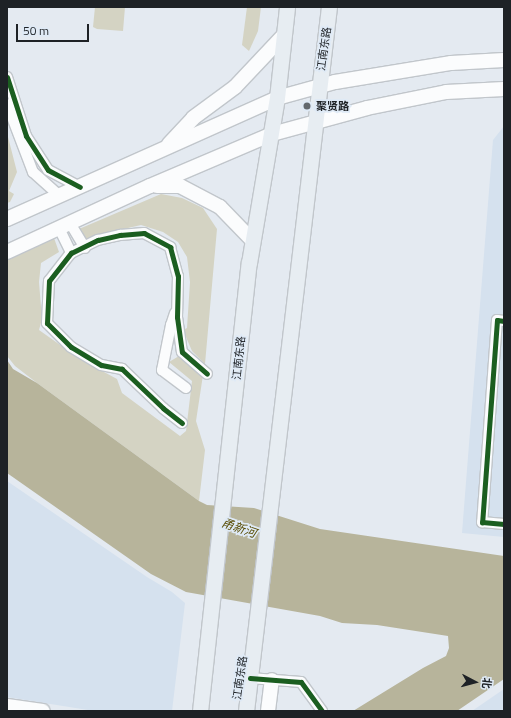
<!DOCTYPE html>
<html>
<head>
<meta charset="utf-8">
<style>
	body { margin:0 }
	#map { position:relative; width:511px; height:718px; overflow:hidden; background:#e4eaf1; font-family:"Titillium Web","Noto Sans SC",sans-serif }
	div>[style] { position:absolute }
	.built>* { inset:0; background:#d5e1ee }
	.green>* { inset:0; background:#d4d3c3 }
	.water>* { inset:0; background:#b7b49b }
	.roads { filter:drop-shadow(1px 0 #c1c6cb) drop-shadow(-1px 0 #c1c6cb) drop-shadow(0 1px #c1c6cb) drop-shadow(0 -1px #c1c6cb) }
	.street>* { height:10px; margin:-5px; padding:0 5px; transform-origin:5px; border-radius:5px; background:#fbfcfd }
	.secondary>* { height:14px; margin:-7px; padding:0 7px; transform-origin:7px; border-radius:7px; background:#fbfcfd }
	.primary>* { height:15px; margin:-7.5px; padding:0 7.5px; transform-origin:7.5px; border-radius:7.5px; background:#e7edf2 }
	.cycleway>* { height:5px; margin:-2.5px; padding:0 2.5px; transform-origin:2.5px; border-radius:2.5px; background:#1b5e20 }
	.dots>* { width:11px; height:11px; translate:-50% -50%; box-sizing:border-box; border:2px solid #dfeaf6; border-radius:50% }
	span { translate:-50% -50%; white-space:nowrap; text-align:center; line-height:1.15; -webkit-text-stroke:3.5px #dfeaf6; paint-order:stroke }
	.street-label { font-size:11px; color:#1e2226 }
	.poi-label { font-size:11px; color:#1e2226; font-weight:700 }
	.left { translate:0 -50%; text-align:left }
	.water-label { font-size:12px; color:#5a4e06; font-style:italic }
	.frame { position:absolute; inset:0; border:8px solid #1e2226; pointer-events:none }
	.north { position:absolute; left:455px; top:662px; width:40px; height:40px; -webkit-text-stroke:3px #dfeaf6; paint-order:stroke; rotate:96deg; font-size:11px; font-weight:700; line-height:16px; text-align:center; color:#1e2226 }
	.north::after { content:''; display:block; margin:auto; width:14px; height:18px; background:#1e2226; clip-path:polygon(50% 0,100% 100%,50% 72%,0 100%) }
	.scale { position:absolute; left:16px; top:24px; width:73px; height:18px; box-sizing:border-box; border:2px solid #1e2226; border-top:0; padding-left:5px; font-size:12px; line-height:14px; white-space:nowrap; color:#1e2226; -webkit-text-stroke:3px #dfeaf6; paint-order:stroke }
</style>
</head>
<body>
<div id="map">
	<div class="built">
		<i style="clip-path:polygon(504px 126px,504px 537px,462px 533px,493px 140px)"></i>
		<i style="clip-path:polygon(7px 481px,147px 577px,172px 592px,185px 603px,172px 711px,94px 711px,7px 697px)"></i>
		<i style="clip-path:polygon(504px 689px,504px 711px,472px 711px)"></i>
	</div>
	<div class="green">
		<i style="clip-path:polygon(95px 7px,125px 7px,123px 31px,97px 29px,93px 27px)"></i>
		<i style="clip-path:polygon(247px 7px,261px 7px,258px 31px,249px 51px,242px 45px)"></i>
		<i style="clip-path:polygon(7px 133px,17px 172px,9px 191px,14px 194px,10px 202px,7px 203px)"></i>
		<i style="clip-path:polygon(161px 194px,182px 198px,203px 208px,217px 229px,205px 364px,192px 351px,183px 330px,187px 328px,190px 282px,187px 257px,178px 242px,163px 232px,141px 225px,115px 231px,83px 245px,79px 229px)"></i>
		<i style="clip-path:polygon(54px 238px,59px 252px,41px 263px,39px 282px,42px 319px,39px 330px,80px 359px,117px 379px,122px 393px,180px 436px,186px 431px,192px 381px,169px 362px,179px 356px,203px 375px,196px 421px,205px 450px,199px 501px,37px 383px,15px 366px,7px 356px,7px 259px)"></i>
	</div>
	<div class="water">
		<i style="clip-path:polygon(7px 360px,13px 369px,37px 383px,199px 501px,207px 505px,254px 508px,320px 529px,504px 556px,504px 679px,457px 711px,353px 711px,423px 668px,446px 656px,449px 648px,448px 636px,377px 625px,342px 623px,320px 616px,186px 592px,151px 574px,7px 473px)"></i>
	</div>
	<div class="roads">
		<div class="street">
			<i style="left:7px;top:77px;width:62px;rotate:72.1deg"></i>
			<i style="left:26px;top:136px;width:40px;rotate:57.1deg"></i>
			<i style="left:48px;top:170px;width:36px;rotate:28deg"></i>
			<i style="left:7px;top:104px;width:73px;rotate:69.1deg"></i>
			<i style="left:33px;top:172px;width:36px;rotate:42deg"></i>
			<i style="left:70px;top:223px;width:29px;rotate:59deg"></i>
			<i style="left:59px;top:228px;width:28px;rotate:64deg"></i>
			<i style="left:175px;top:313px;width:13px;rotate:108deg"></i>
			<i style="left:171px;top:325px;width:46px;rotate:101.3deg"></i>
			<i style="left:162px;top:370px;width:30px;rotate:37deg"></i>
			<i style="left:504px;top:321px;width:7px;rotate:-172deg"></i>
			<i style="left:497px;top:320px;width:203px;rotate:94.2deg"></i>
			<i style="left:482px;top:522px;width:22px;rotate:5deg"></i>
			<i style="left:182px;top:423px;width:24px;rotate:-142deg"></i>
			<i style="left:163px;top:408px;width:57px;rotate:-136.4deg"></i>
			<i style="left:122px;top:369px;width:21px;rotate:-169deg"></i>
			<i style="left:101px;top:365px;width:35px;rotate:-149deg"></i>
			<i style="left:71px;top:347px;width:34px;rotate:-135deg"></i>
			<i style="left:47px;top:323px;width:42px;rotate:-87.3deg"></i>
			<i style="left:49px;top:281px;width:36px;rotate:-52deg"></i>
			<i style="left:71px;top:253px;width:30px;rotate:-26deg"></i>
			<i style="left:98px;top:240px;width:23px;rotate:-13deg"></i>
			<i style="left:120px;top:235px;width:24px;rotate:-5deg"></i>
			<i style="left:144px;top:233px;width:30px;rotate:28deg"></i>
			<i style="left:170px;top:247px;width:30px;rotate:75deg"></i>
			<i style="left:178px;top:276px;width:41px;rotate:91.4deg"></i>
			<i style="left:177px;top:317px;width:35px;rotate:82deg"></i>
			<i style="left:182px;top:352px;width:33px;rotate:41deg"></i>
			<i style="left:250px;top:678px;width:51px;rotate:4.5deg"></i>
			<i style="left:301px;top:682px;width:36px;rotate:54deg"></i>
		</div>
		<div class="secondary">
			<i style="left:169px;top:144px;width:35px;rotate:-47deg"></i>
			<i style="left:193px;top:118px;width:52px;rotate:-36.4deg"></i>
			<i style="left:235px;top:87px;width:71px;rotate:-46.7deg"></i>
			<i style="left:157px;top:186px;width:23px"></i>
			<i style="left:180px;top:186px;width:45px;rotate:27.7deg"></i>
			<i style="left:220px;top:207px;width:47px;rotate:45.9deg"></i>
			<i style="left:7px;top:219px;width:296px;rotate:-24.1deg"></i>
			<i style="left:277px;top:98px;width:60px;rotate:-15.4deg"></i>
			<i style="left:335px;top:82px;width:118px;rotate:-9.3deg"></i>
			<i style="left:451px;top:63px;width:53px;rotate:-3.2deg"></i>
			<i style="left:7px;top:252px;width:157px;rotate:-24.8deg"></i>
			<i style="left:150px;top:186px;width:133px;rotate:-23.1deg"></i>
			<i style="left:272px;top:134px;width:98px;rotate:-15.3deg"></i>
			<i style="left:367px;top:108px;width:81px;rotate:-11.4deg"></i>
			<i style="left:446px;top:92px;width:58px;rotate:-3deg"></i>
			<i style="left:7px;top:706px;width:36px;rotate:8deg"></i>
			<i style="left:268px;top:711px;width:31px;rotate:-83deg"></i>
		</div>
		<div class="primary">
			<i style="left:200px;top:711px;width:451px;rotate:-83.8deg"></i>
			<i style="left:249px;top:263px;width:167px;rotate:-80.4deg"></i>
			<i style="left:277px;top:98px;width:92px;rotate:-83.7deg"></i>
			<i style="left:246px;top:711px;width:709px;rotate:-83.28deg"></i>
		</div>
	</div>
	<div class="cycleway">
		<i style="left:7px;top:77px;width:62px;rotate:72.1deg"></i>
		<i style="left:26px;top:136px;width:40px;rotate:57.1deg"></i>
		<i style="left:48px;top:170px;width:36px;rotate:28deg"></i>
		<i style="left:504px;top:321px;width:7px;rotate:-172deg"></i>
		<i style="left:497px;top:320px;width:203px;rotate:94.2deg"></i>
		<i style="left:482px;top:522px;width:22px;rotate:5deg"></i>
		<i style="left:182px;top:423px;width:24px;rotate:-142deg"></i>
		<i style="left:163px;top:408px;width:57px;rotate:-136.4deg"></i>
		<i style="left:122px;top:369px;width:21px;rotate:-169deg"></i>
		<i style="left:101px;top:365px;width:35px;rotate:-149deg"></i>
		<i style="left:71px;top:347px;width:34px;rotate:-135deg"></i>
		<i style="left:47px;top:323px;width:42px;rotate:-87.3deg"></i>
		<i style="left:49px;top:281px;width:36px;rotate:-52deg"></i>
		<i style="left:71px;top:253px;width:30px;rotate:-26deg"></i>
		<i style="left:98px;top:240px;width:23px;rotate:-13deg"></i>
		<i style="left:120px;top:235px;width:24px;rotate:-5deg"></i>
		<i style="left:144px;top:233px;width:30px;rotate:28deg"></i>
		<i style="left:170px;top:247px;width:30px;rotate:75deg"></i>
		<i style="left:178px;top:276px;width:41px;rotate:91.4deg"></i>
		<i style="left:177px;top:317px;width:35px;rotate:82deg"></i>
		<i style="left:182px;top:352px;width:33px;rotate:41deg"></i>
		<i style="left:250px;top:678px;width:51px;rotate:4.5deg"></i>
		<i style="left:301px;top:682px;width:36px;rotate:54deg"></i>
	</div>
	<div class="dots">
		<i style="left:307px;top:106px;background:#63686d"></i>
	</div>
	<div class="street-label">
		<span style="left:324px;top:49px;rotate:-82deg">江南东路</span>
		<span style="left:239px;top:358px;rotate:-84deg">江南东路</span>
		<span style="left:240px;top:678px;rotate:-82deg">江南东路</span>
	</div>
	<div class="poi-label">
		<span class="left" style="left:316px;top:106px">聚贤路</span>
	</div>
	<div class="water-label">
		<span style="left:239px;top:528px;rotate:19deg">甬新河</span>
	</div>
	<div class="frame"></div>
	<div class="north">北</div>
	<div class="scale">50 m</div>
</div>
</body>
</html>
